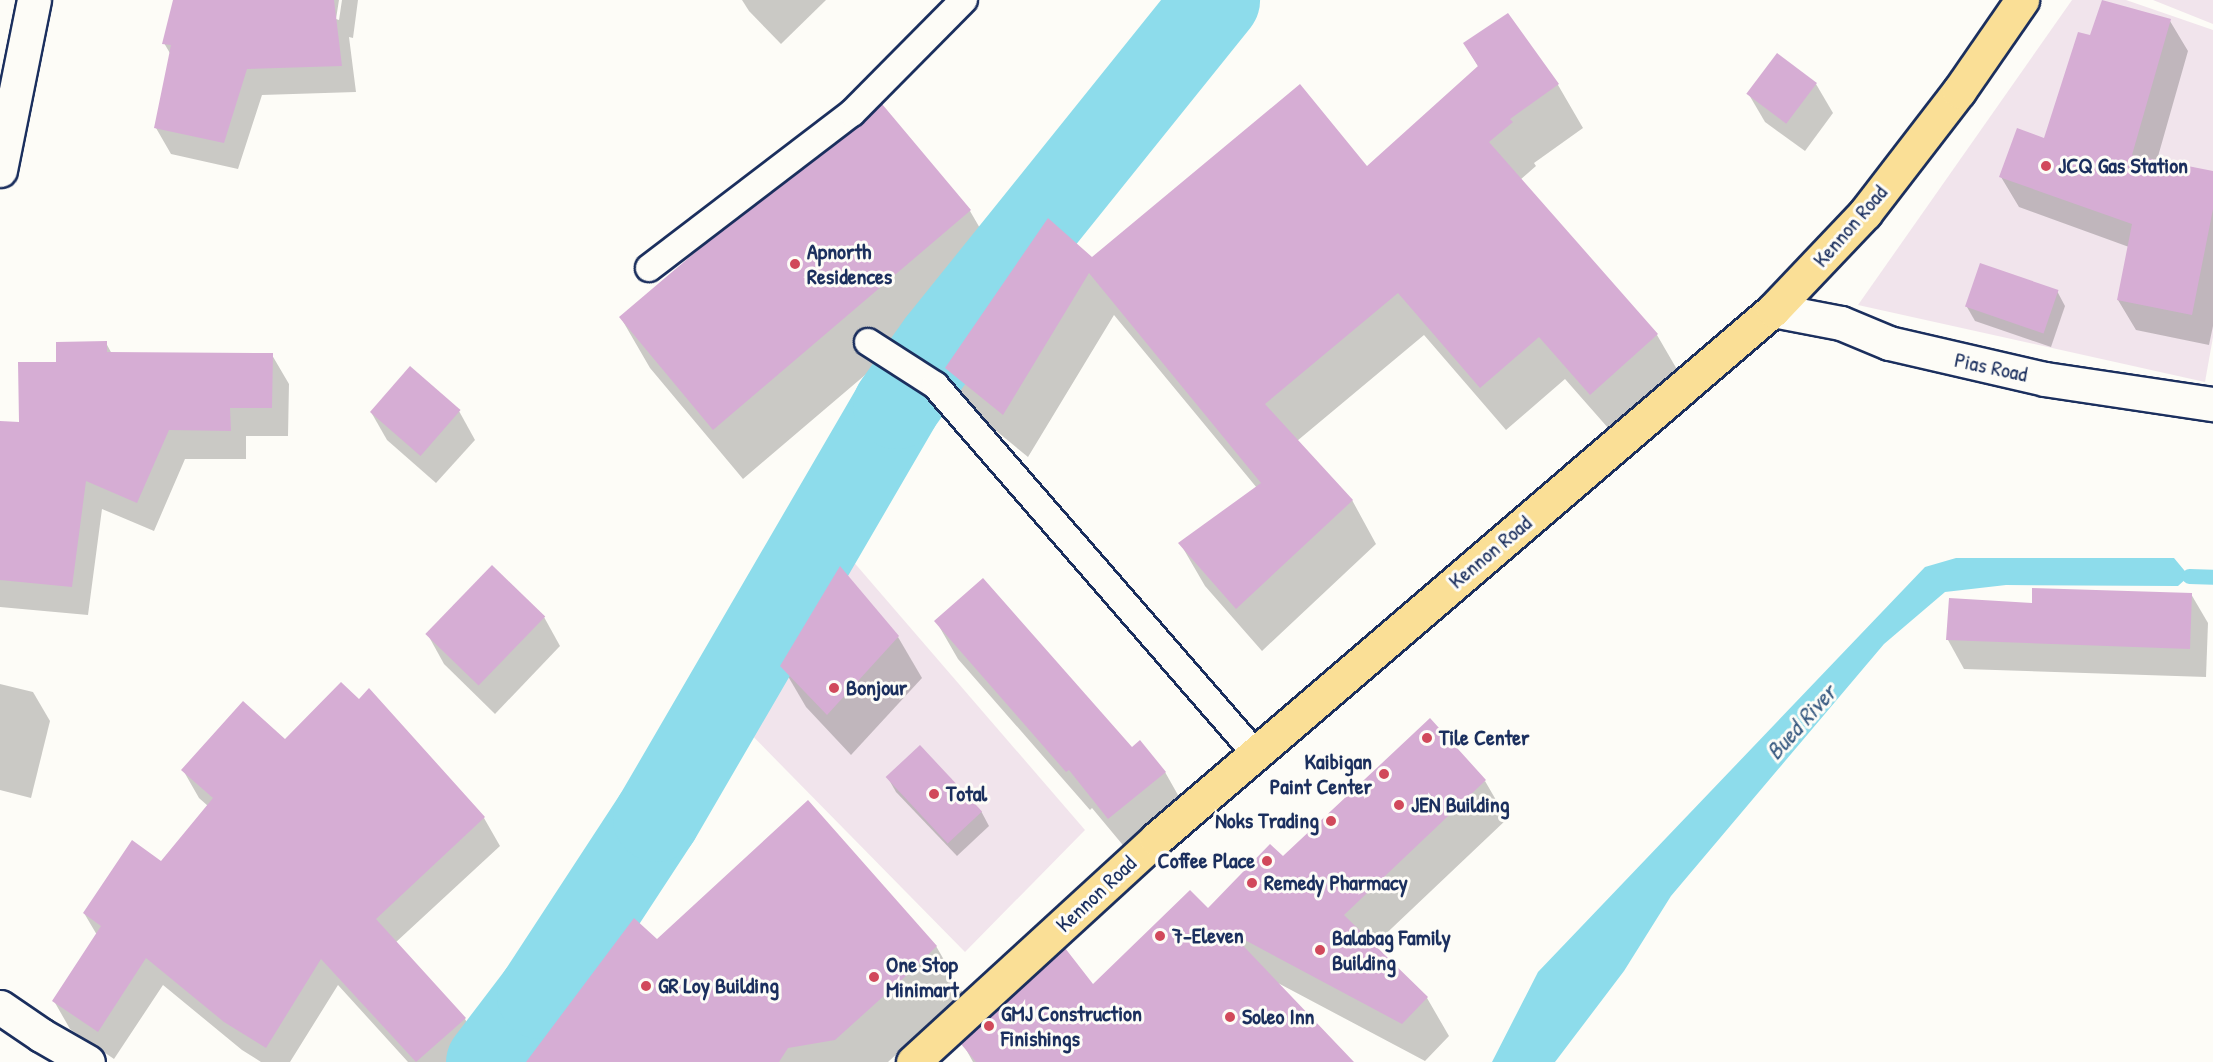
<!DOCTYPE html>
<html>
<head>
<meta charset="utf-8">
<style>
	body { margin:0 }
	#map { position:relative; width:2213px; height:1062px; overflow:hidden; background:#fdfcf7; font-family:"Patrick Hand",sans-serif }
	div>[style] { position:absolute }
	.built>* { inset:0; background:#f1e4ec }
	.water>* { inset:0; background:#8ddceb }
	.shadow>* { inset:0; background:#0003 }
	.stream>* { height:15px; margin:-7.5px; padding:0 7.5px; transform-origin:7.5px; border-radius:7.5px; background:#8ddceb }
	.river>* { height:87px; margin:-43.5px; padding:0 43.5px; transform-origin:43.5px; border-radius:43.5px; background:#8ddceb }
	.building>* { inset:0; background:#d6add4; transform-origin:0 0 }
	.roads { filter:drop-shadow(2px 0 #1b2f5e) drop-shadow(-2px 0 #1b2f5e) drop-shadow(0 2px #1b2f5e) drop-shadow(0 -2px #1b2f5e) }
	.service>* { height:26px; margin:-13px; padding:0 13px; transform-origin:13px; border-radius:13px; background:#fdfcf7 }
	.minor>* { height:33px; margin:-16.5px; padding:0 16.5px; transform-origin:16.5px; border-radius:16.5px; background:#fdfcf7 }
	.secondary>* { height:33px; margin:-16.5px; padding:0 16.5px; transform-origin:16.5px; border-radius:16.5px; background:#fdfcf7 }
	.trunk>* { height:33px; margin:-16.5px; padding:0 16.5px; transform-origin:16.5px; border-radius:16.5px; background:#fadf96 }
	.dots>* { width:16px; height:16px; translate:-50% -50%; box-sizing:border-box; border:3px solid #fdfcf7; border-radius:50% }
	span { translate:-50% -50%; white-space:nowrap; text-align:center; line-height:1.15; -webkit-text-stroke:6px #fdfcf7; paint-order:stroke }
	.poi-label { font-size:22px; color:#1b2f5e; font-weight:700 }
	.left { translate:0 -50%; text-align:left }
	.right { translate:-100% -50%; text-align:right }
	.street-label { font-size:22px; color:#1b2f5e }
	.water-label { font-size:24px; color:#385a81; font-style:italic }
</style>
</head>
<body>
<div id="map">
	<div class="built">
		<i style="clip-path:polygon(2072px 0,2126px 0,2213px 30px,2213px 337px,2205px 382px,1858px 305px)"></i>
		<i style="clip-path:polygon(2153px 0,2213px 0,2213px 24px)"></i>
		<i style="clip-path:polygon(839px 545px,1085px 830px,965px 952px,729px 712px)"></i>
	</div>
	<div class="water">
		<i style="clip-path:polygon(1956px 558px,2174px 558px,2189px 576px,2178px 586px,2006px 585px,1945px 592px,1884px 644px,1671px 896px,1624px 971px,1555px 1062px,1492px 1062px,1538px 972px,1925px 567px)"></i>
	</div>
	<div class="shadow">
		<i style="clip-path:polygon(175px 0,339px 0,336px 19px,339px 20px,342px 0,358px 0,353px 38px,349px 37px,356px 92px,262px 95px,238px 169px,171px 154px,156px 128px,171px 55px,164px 43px)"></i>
		<i style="clip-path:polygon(742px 0,826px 0,781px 44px,749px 11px)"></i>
		<i style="clip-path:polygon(1507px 15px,1558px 85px,1583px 128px,1534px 163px,1536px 166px,1520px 180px,1657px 335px,1682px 378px,1616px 437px,1565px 379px,1506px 430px,1424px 335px,1297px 441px,1352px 500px,1376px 544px,1262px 651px,1205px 586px,1180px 543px,1257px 488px,1114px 315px,1028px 457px,972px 411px,947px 368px,1092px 259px,1367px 168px,1479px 68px,1465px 44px)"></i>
		<i style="clip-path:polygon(2170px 21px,2188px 51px,2157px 160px,2213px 172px,2213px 326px,2209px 345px,2136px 330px,2118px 300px,2129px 247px,2019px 207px,2001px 177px,2045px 140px,2091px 37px)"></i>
		<i style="clip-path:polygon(1816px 84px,1833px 113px,1805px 151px,1765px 122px,1748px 93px)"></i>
		<i style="clip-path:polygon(882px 106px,970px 211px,999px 261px,743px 479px,650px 368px,621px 318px,862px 126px)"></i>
		<i style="clip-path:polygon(2057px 291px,2065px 306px,2051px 347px,1975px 321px,1967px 307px)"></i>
		<i style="clip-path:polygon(106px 343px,112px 354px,272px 355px,289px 384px,288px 436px,246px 436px,246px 459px,185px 459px,154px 531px,102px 509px,88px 615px,0 607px,0 435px,20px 424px,58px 363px)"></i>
		<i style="clip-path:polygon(459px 411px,475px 440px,436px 483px,387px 440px,371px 412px)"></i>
		<i style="clip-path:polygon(2191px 594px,2208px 623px,2206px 677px,1964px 669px,1948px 640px,2033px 605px)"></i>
		<i style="clip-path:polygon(544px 617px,560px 646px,495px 714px,444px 664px,428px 635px)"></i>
		<i style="clip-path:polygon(936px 621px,1165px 772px,1187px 811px,1132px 856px,1092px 808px,1090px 810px,958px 659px)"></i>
		<i style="clip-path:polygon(898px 637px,922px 678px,851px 755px,806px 707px,782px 666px)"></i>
		<i style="clip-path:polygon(0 684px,33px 692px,50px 721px,31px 798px,0 790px)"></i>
		<i style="clip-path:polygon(286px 741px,484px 818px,500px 846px,395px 943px,465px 1019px,481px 1047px,464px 1062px,408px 1062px,338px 985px,290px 1062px,261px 1062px,242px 1050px,163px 985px,114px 1059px,70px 1029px,54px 1001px,97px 935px,84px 913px,161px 863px,208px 806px,199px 798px,183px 770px)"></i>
		<i style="clip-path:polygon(888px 778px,981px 811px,989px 826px,957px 856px,896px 792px)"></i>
		<i style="clip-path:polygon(1485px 781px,1507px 819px,1373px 946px,1427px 998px,1449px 1036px,1425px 1061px,1276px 982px,1352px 1062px,973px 1062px,963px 1044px,1093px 986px,1283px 858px)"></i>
		<i style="clip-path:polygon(657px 941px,936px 946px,963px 993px,888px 1062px,528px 1062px)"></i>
	</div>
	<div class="stream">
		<i style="left:2189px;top:576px;width:24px;rotate:2deg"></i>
	</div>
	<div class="river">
		<i style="left:489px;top:1062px;width:84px;rotate:-52.7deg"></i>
		<i style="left:540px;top:995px;width:212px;rotate:-56.8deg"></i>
		<i style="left:656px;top:818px;width:478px;rotate:-59.8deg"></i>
		<i style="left:896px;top:405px;width:77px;rotate:-54.5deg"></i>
		<i style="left:941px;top:342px;width:439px;rotate:-51.2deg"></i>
	</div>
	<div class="building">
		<i style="clip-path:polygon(173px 0,334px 0,342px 66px,247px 69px,224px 143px,154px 128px,171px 45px,162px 44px)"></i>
		<i style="clip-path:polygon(2102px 0,2171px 19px,2132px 155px,2213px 171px,2213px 209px,2192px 315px,2117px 300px,2132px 224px,1999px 177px,2017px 128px,2044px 138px,2078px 32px,2090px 35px)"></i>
		<i style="clip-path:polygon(1508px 13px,1559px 84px,1510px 119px,1513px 122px,1489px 142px,1658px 334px,1590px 395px,1539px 337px,1480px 388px,1398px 293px,1265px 404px,1353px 500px,1236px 609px,1178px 543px,1261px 483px,1089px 273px,1003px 415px,945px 368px,1048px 218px,1092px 257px,1300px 84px,1367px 166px,1478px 66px,1463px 43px)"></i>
		<i style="left:1777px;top:53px;width:50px;height:51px;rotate:37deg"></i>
		<i style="clip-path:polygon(882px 104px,971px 210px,713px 430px,619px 317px,705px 244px,861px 125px)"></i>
		<i style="left:1980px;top:263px;width:83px;height:46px;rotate:19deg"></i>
		<i style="clip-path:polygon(107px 341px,107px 352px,273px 353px,272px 408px,230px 408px,231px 431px,169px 430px,137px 503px,86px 481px,72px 587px,0 580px,0 421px,19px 422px,18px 362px,56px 362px,56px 342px)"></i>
		<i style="left:410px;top:366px;width:67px;height:61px;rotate:41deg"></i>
		<i style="left:492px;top:565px;width:74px;height:96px;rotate:44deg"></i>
		<i style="clip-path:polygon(840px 566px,899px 636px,827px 715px,780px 666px)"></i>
		<i style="clip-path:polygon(983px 578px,1132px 747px,1140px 740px,1166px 772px,1108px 819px,1069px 770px,1066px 772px,934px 621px)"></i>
		<i style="clip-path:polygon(2032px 588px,2192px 593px,2190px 649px,1946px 640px,1949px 598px,2032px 603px)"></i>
		<i style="clip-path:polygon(341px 682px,359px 699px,369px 688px,485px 817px,376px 919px,466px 1018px,416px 1062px,321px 959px,266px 1048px,224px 1022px,146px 958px,98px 1032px,52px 1001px,101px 926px,83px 913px,132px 840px,161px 861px,213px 798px,181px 770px,243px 701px,285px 739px)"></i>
		<i style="clip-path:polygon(1430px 718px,1486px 780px,1344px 915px,1428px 997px,1402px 1024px,1230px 932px,1354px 1062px,976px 1062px,961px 1044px,1065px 948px,1093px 984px,1190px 890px,1208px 908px,1270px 844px,1283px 856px)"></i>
		<i style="left:920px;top:745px;width:91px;height:47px;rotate:47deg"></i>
		<i style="clip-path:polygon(808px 800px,937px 946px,907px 975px,835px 1040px,788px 1048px,779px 1062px,526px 1062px,634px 918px,657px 939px)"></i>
	</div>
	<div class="roads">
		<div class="service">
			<i style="left:649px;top:268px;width:255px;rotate:-37.4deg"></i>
			<i style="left:852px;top:113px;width:159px;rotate:-45.3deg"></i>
			<i style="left:868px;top:342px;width:80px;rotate:32.7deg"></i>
			<i style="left:935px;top:385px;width:488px;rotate:49deg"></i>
		</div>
		<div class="minor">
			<i style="left:0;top:170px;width:173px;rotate:-78.7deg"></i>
			<i style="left:1773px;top:310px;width:69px;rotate:10.8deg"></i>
			<i style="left:1841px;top:323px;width:52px;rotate:22.6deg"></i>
			<i style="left:1889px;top:343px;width:160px;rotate:13deg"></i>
			<i style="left:2045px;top:379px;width:170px;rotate:8.5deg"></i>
		</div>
		<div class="secondary">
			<i style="left:0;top:1007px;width:50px;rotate:34.3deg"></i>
			<i style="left:41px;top:1035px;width:54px;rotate:29.9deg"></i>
		</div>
		<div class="trunk">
			<i style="left:913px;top:1062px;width:330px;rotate:-42.5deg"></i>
			<i style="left:1156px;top:839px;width:813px;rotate:-40.61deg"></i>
			<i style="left:1773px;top:310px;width:134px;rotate:-46.5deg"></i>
			<i style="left:1865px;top:213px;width:154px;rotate:-52.4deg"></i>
			<i style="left:1959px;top:91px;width:111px;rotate:-55.3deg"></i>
		</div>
	</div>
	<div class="dots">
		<i style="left:2046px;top:166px;background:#d1495b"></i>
		<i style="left:795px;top:264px;background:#d1495b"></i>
		<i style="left:834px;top:688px;background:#d1495b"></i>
		<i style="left:1427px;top:738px;background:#d1495b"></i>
		<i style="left:1384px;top:774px;background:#d1495b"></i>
		<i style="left:934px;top:794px;background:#d1495b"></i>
		<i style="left:1399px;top:805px;background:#d1495b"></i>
		<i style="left:1331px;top:821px;background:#d1495b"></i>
		<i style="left:1267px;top:861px;background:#d1495b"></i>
		<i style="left:1252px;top:883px;background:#d1495b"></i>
		<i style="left:1160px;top:936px;background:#d1495b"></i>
		<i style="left:1320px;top:950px;background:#d1495b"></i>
		<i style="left:874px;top:977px;background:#d1495b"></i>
		<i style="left:646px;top:986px;background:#d1495b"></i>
		<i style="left:1230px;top:1017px;background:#d1495b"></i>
		<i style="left:989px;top:1026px;background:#d1495b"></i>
	</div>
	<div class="poi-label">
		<span class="left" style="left:2058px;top:166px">JCQ Gas Station</span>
		<span class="left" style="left:807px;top:264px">Apnorth<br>Residences</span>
		<span class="left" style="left:846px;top:688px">Bonjour</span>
		<span class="left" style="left:1439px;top:738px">Tile Center</span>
		<span class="right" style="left:1372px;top:774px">Kaibigan<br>Paint Center</span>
		<span class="left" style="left:946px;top:794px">Total</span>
		<span class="left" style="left:1411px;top:805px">JEN Building</span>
		<span class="right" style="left:1319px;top:821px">Noks Trading</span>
		<span class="right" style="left:1255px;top:861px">Coffee Place</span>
		<span class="left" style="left:1264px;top:883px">Remedy Pharmacy</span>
		<span class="left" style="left:1172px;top:936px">7-Eleven</span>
		<span class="left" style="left:1332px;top:950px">Balabag Family<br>Building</span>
		<span class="left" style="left:886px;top:977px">One Stop<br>Minimart</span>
		<span class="left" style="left:658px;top:986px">GR Loy Building</span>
		<span class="left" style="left:1001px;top:1026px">GMJ Construction<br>Finishings</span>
		<span class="left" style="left:1242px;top:1017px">Soleo Inn</span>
	</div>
	<div class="street-label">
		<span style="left:1850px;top:226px;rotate:-49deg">Kennon Road</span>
		<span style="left:1991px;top:367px;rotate:12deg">Pias Road</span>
		<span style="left:1490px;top:552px;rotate:-40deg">Kennon Road</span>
		<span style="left:1096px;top:894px;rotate:-43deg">Kennon Road</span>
	</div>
	<div class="water-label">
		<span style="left:1801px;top:722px;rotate:-48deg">Bued River</span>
	</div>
</div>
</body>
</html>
